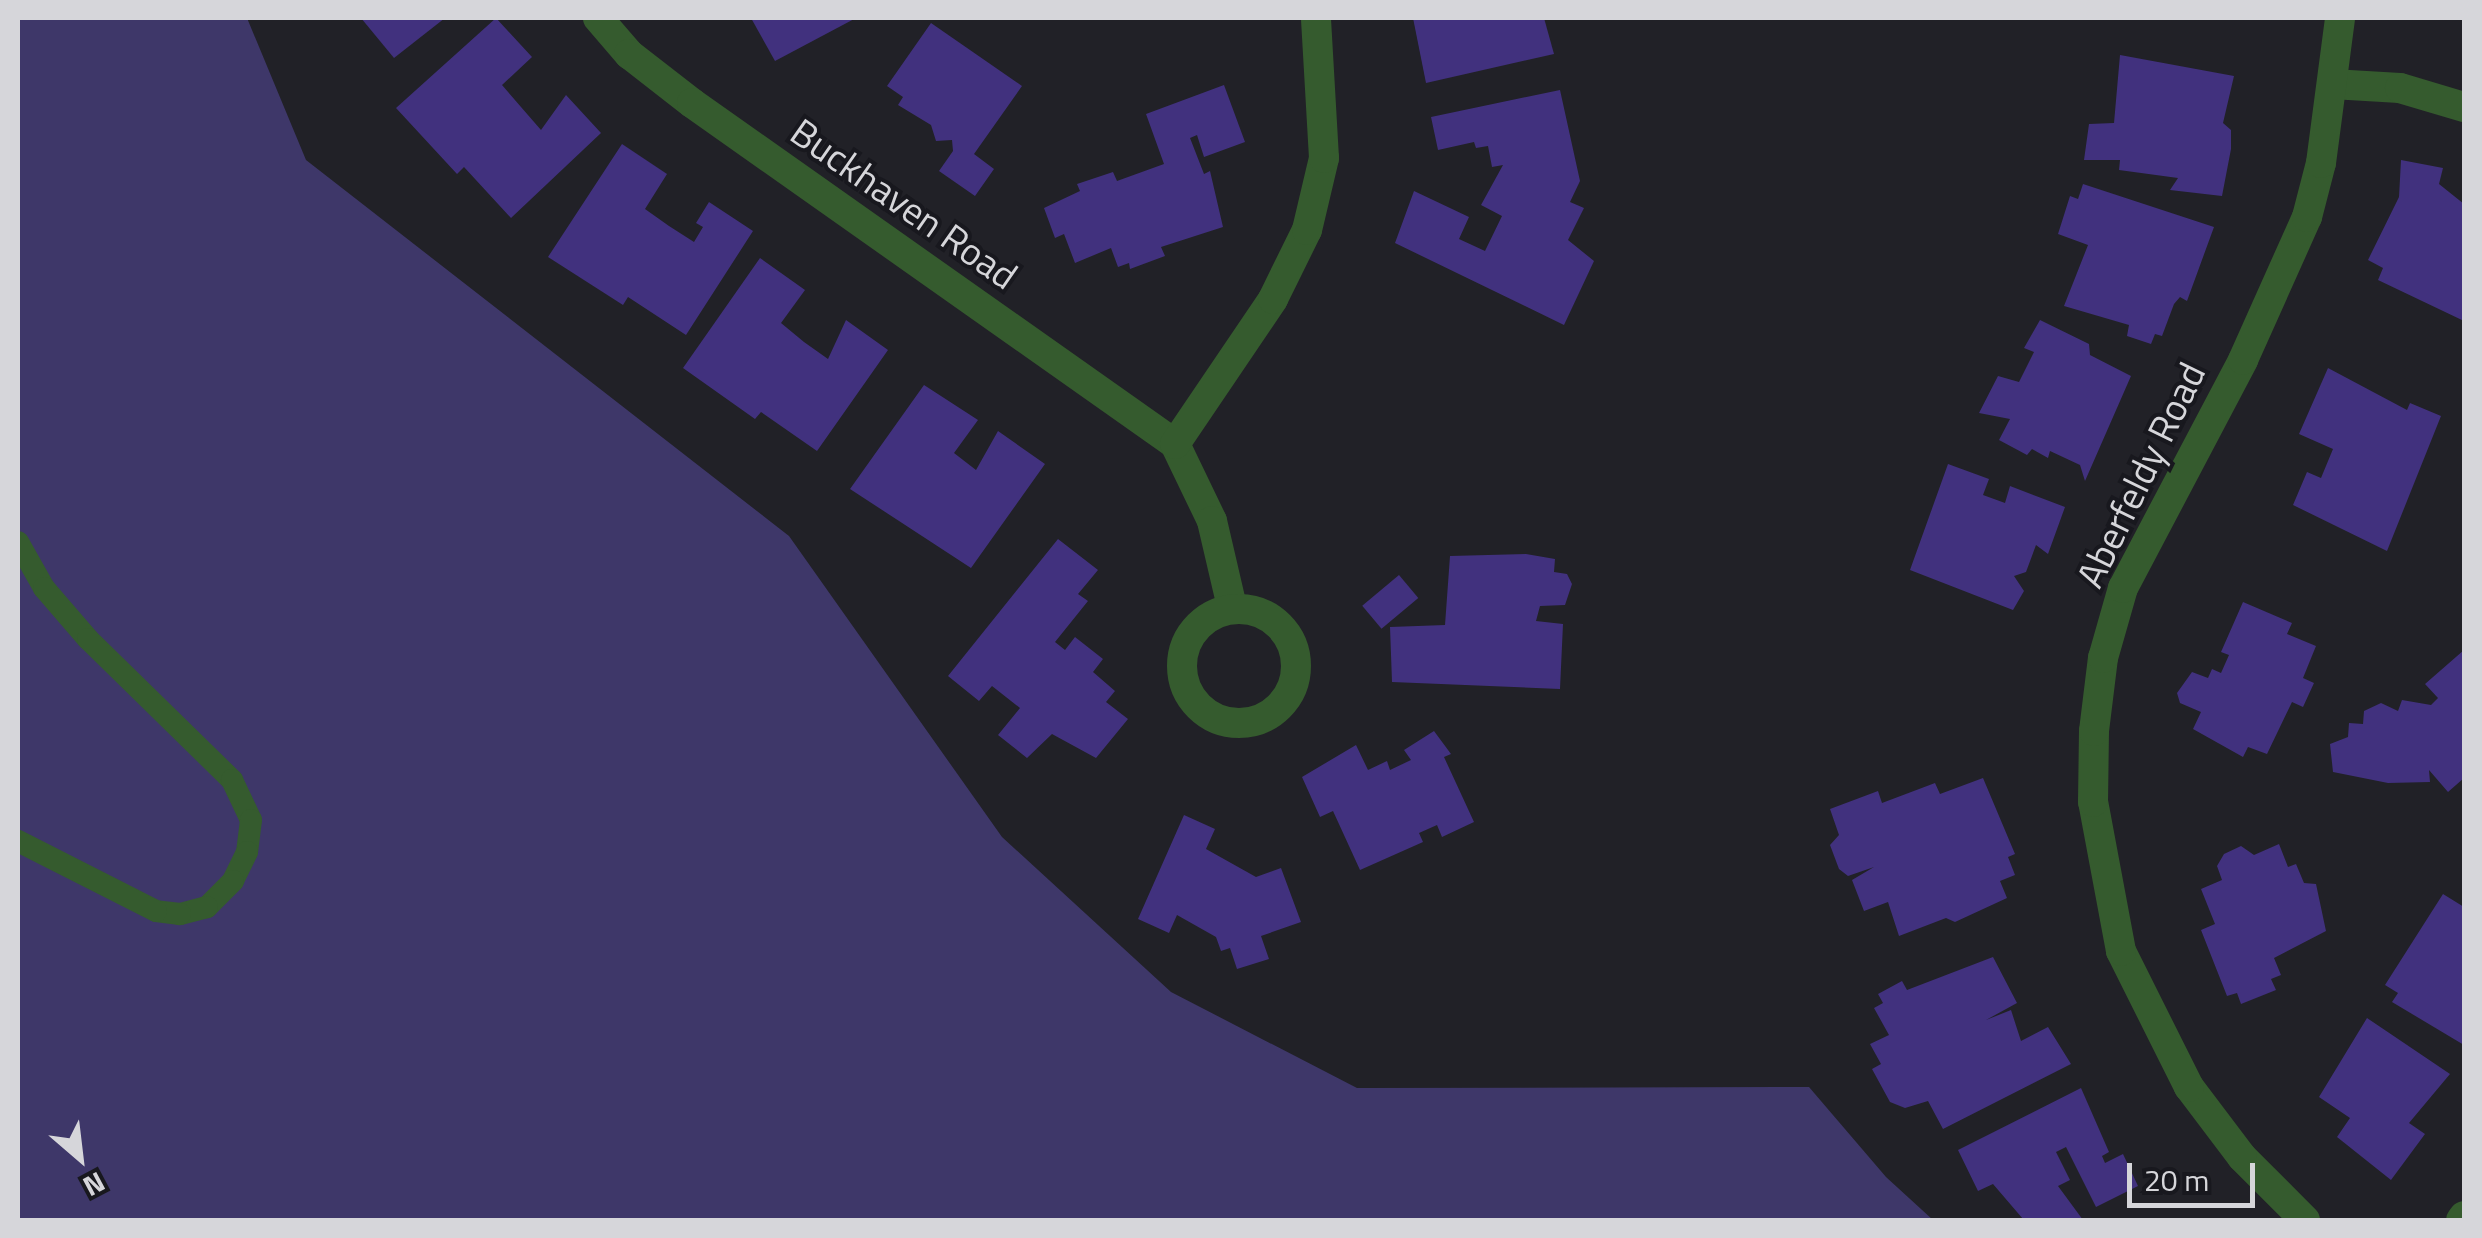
<!DOCTYPE html>
<html>
<head>
<meta charset="utf-8">
<style>
	body { margin:0 }
	#map { position:relative; width:2482px; height:1238px; overflow:hidden; background:#212127; font-family:"Titillium Web",sans-serif }
	div>[style] { position:absolute }
	.green>* { inset:0; background:#3e3769 }
	.building>* { inset:0; background:#41317e; transform-origin:0 0 }
	.lane>* { height:22px; margin:-11px; padding:0 11px; transform-origin:11px; border-radius:11px; background:#355b2e }
	.street>* { height:30px; margin:-15px; padding:0 15px; transform-origin:15px; border-radius:15px; background:#355b2e }
	.street>.ring { margin:-15px; padding:0; box-sizing:content-box; background:none; border:30px solid #355b2e; border-radius:50% }
	span { translate:-50% -50%; white-space:nowrap; text-align:center; line-height:1.15; -webkit-text-stroke:8px #18181e; paint-order:stroke }
	.street-label { font-size:38px; color:#d6d6da }
	.frame { position:absolute; inset:0; border:20px solid #d6d6da; pointer-events:none }
	.north { position:absolute; left:30px; top:1108px; width:100px; height:100px; -webkit-text-stroke:8px #18181e; paint-order:stroke; rotate:152deg; font-size:28px; font-weight:700; line-height:40px; text-align:center; color:#d6d6da }
	.north::after { content:''; display:block; margin:auto; width:35px; height:45px; background:#d6d6da; clip-path:polygon(50% 0,100% 100%,50% 72%,0 100%) }
	.scale { position:absolute; left:2127px; top:1163px; width:128px; height:45px; box-sizing:border-box; border:5px solid #d6d6da; border-top:0; padding-left:12px; font-size:30px; line-height:35px; white-space:nowrap; color:#d6d6da; -webkit-text-stroke:8px #18181e; paint-order:stroke }
</style>
</head>
<body>
<div id="map">
	<div class="green">
		<i style="clip-path:polygon(18px 18px,247px 18px,306px 160px,789px 536px,1002px 837px,1171px 992px,1357px 1088px,1809px 1087px,1886px 1177px,1933px 1220px,18px 1220px)"></i>
	</div>
	<div class="building">
		<i style="clip-path:polygon(361px 18px,445px 18px,394px 58px)"></i>
		<i style="clip-path:polygon(496px 18px,532px 57px,502px 85px,521px 107px,541px 130px,566px 95px,601px 133px,511px 218px,464px 167px,457px 174px,396px 108px)"></i>
		<i style="clip-path:polygon(751px 18px,856px 18px,775px 61px)"></i>
		<i style="clip-path:polygon(1413px 18px,1544px 18px,1554px 54px,1426px 83px)"></i>
		<i style="clip-path:polygon(931px 23px,1022px 86px,974px 154px,994px 169px,975px 196px,939px 171px,953px 151px,952px 140px,936px 141px,931px 125px,898px 105px,903px 97px,887px 86px)"></i>
		<i style="clip-path:polygon(2120px 55px,2234px 76px,2223px 123px,2231px 130px,2231px 149px,2222px 196px,2170px 190px,2178px 178px,2119px 170px,2120px 160px,2084px 160px,2089px 124px,2114px 123px)"></i>
		<i style="clip-path:polygon(1224px 85px,1245px 142px,1204px 157px,1197px 135px,1190px 138px,1204px 174px,1210px 171px,1223px 227px,1161px 247px,1165px 256px,1130px 269px,1129px 263px,1118px 267px,1111px 248px,1075px 263px,1064px 234px,1055px 238px,1044px 208px,1080px 191px,1077px 184px,1113px 172px,1117px 181px,1164px 164px,1146px 114px)"></i>
		<i style="clip-path:polygon(1560px 90px,1580px 181px,1570px 202px,1584px 208px,1568px 240px,1594px 261px,1564px 325px,1395px 243px,1414px 191px,1469px 217px,1459px 239px,1485px 251px,1502px 216px,1481px 205px,1503px 165px,1492px 167px,1488px 146px,1476px 148px,1474px 142px,1438px 150px,1431px 117px)"></i>
		<i style="clip-path:polygon(622px 144px,667px 174px,645px 209px,669px 226px,694px 242px,703px 227px,696px 223px,709px 202px,753px 231px,686px 335px,628px 297px,623px 305px,548px 257px)"></i>
		<i style="clip-path:polygon(2401px 160px,2443px 168px,2439px 184px,2464px 204px,2464px 321px,2378px 280px,2383px 268px,2368px 260px,2399px 197px)"></i>
		<i style="clip-path:polygon(2083px 184px,2214px 227px,2187px 301px,2180px 297px,2174px 304px,2162px 336px,2155px 334px,2151px 344px,2127px 336px,2129px 325px,2064px 306px,2088px 245px,2058px 234px,2070px 196px,2078px 199px)"></i>
		<i style="clip-path:polygon(760px 258px,805px 290px,781px 323px,804px 342px,828px 359px,846px 320px,888px 350px,817px 451px,761px 412px,755px 419px,683px 368px)"></i>
		<i style="clip-path:polygon(2040px 320px,2089px 344px,2090px 355px,2131px 376px,2085px 481px,2080px 465px,2050px 451px,2048px 458px,2032px 449px,2027px 455px,1999px 440px,2010px 419px,1979px 413px,1998px 376px,2019px 382px,2034px 352px,2024px 348px)"></i>
		<i style="clip-path:polygon(2328px 368px,2407px 410px,2410px 403px,2441px 416px,2387px 551px,2293px 505px,2307px 472px,2321px 478px,2333px 449px,2299px 434px)"></i>
		<i style="clip-path:polygon(924px 385px,978px 420px,954px 453px,976px 470px,998px 431px,1045px 464px,971px 568px,850px 489px)"></i>
		<i style="clip-path:polygon(1948px 464px,1989px 479px,1983px 495px,2005px 503px,2010px 486px,2065px 507px,2048px 554px,2036px 545px,2026px 572px,2014px 576px,2024px 591px,2013px 610px,1910px 570px)"></i>
		<i style="clip-path:polygon(1058px 539px,1098px 570px,1078px 594px,1088px 601px,1055px 642px,1065px 650px,1075px 637px,1103px 659px,1093px 672px,1115px 691px,1106px 702px,1128px 719px,1096px 758px,1052px 734px,1027px 758px,998px 735px,1020px 708px,992px 686px,979px 701px,948px 676px)"></i>
		<i style="clip-path:polygon(1526px 554px,1555px 559px,1554px 572px,1567px 574px,1572px 584px,1565px 605px,1540px 606px,1536px 621px,1563px 624px,1560px 689px,1392px 682px,1390px 627px,1445px 625px,1450px 556px)"></i>
		<i style="left:1399px;top:575px;width:30px;height:48px;rotate:50deg"></i>
		<i style="clip-path:polygon(2243px 602px,2292px 623px,2287px 634px,2316px 646px,2303px 678px,2314px 683px,2303px 707px,2292px 702px,2267px 754px,2248px 747px,2243px 757px,2193px 729px,2201px 712px,2180px 703px,2177px 693px,2192px 672px,2208px 678px,2212px 669px,2221px 673px,2229px 655px,2221px 652px)"></i>
		<i style="clip-path:polygon(2464px 650px,2464px 778px,2448px 792px,2429px 770px,2430px 782px,2388px 783px,2333px 772px,2330px 744px,2348px 737px,2349px 723px,2363px 724px,2364px 711px,2381px 703px,2398px 711px,2402px 700px,2431px 705px,2438px 698px,2425px 684px)"></i>
		<i style="clip-path:polygon(1434px 731px,1451px 754px,1444px 757px,1474px 822px,1442px 837px,1437px 825px,1419px 833px,1423px 842px,1360px 870px,1333px 811px,1320px 817px,1302px 777px,1356px 745px,1368px 770px,1387px 761px,1390px 770px,1411px 760px,1404px 750px)"></i>
		<i style="clip-path:polygon(1983px 778px,2015px 854px,2008px 857px,2015px 875px,2000px 881px,2007px 898px,1955px 922px,1946px 918px,1899px 936px,1888px 902px,1864px 911px,1852px 880px,1874px 867px,1848px 876px,1839px 869px,1830px 845px,1839px 835px,1830px 809px,1878px 791px,1882px 803px,1935px 783px,1940px 794px)"></i>
		<i style="clip-path:polygon(1184px 815px,1215px 829px,1206px 849px,1256px 877px,1281px 868px,1301px 922px,1261px 936px,1269px 959px,1237px 969px,1230px 948px,1221px 951px,1216px 937px,1177px 915px,1169px 933px,1138px 919px)"></i>
		<i style="clip-path:polygon(2279px 844px,2288px 867px,2296px 864px,2304px 883px,2316px 884px,2326px 931px,2274px 958px,2281px 975px,2271px 979px,2276px 990px,2241px 1004px,2237px 993px,2227px 996px,2201px 930px,2215px 924px,2201px 889px,2222px 880px,2217px 866px,2224px 854px,2241px 846px,2254px 855px)"></i>
		<i style="clip-path:polygon(2443px 894px,2464px 907px,2464px 1045px,2392px 1002px,2398px 993px,2385px 985px)"></i>
		<i style="clip-path:polygon(1993px 957px,2017px 1003px,1986px 1020px,2011px 1010px,2021px 1041px,2048px 1027px,2071px 1064px,1943px 1129px,1928px 1101px,1905px 1108px,1890px 1102px,1872px 1069px,1881px 1064px,1870px 1044px,1889px 1035px,1874px 1008px,1883px 1003px,1878px 994px,1902px 981px,1907px 990px)"></i>
		<i style="clip-path:polygon(2367px 1018px,2450px 1074px,2409px 1123px,2425px 1134px,2391px 1180px,2337px 1137px,2350px 1118px,2319px 1097px)"></i>
		<i style="clip-path:polygon(2081px 1088px,2109px 1152px,2102px 1156px,2105px 1163px,2123px 1154px,2138px 1186px,2096px 1207px,2066px 1147px,2056px 1152px,2070px 1180px,2058px 1186px,2083px 1220px,2023px 1219px,1993px 1184px,1978px 1191px,1958px 1150px)"></i>
	</div>
	<div class="lane">
		<i style="left:18px;top:542px;width:53px;rotate:60.5deg"></i>
		<i style="left:44px;top:588px;width:67px;rotate:49.2deg"></i>
		<i style="left:88px;top:639px;width:202px;rotate:44.4deg"></i>
		<i style="left:232px;top:780px;width:44px;rotate:64.6deg"></i>
		<i style="left:251px;top:820px;width:32px;rotate:97deg"></i>
		<i style="left:247px;top:852px;width:32px;rotate:116deg"></i>
		<i style="left:233px;top:881px;width:37px;rotate:135deg"></i>
		<i style="left:207px;top:907px;width:28px;rotate:165deg"></i>
		<i style="left:180px;top:914px;width:24px;rotate:-173deg"></i>
		<i style="left:156px;top:911px;width:155px;rotate:-153.1deg"></i>
	</div>
	<div class="street">
		<i style="left:598px;top:18px;width:48px;rotate:49.3deg"></i>
		<i style="left:629px;top:54px;width:80px;rotate:37.9deg"></i>
		<i style="left:692px;top:103px;width:591px;rotate:35.22deg"></i>
		<i style="left:1175px;top:444px;width:85px;rotate:64.3deg"></i>
		<i style="left:1212px;top:521px;width:88px;rotate:76.9deg"></i>
		<i style="left:2332px;top:84px;width:68px;rotate:3.4deg"></i>
		<i style="left:2400px;top:88px;width:67px;rotate:16.5deg"></i>
		<i style="left:1175px;top:444px;width:175px;rotate:-55.9deg"></i>
		<i style="left:1273px;top:299px;width:77px;rotate:-63.8deg"></i>
		<i style="left:1307px;top:230px;width:74px;rotate:-76.7deg"></i>
		<i style="left:1324px;top:158px;width:140px;rotate:-93.3deg"></i>
		<i class="ring" style="left:1182px;top:609px;width:84px;height:84px"></i>
		<i style="left:2305px;top:1220px;width:89px;rotate:-135deg"></i>
		<i style="left:2242px;top:1157px;width:88px;rotate:-127.1deg"></i>
		<i style="left:2189px;top:1087px;width:152px;rotate:-116.6deg"></i>
		<i style="left:2121px;top:951px;width:152px;rotate:-100.6deg"></i>
		<i style="left:2093px;top:802px;width:71px;rotate:-89.2deg"></i>
		<i style="left:2094px;top:731px;width:74px;rotate:-83deg"></i>
		<i style="left:2103px;top:658px;width:73px;rotate:-74.1deg"></i>
		<i style="left:2123px;top:588px;width:258px;rotate:-62.2deg"></i>
		<i style="left:2243px;top:360px;width:157px;rotate:-65.9deg"></i>
		<i style="left:2307px;top:217px;width:56px;rotate:-75.5deg"></i>
		<i style="left:2321px;top:163px;width:146px;rotate:-82.5deg"></i>
		<i style="left:2461px;top:1220px;width:5px;rotate:-53deg"></i>
	</div>
	<div class="street-label">
		<span style="left:904px;top:204px;rotate:35deg">Buckhaven Road</span>
		<span style="left:2141px;top:475px;rotate:-64deg">Aberfeldy Road</span>
	</div>
	<div class="frame"></div>
	<div class="north">N</div>
	<div class="scale">20 m</div>
</div>
</body>
</html>
